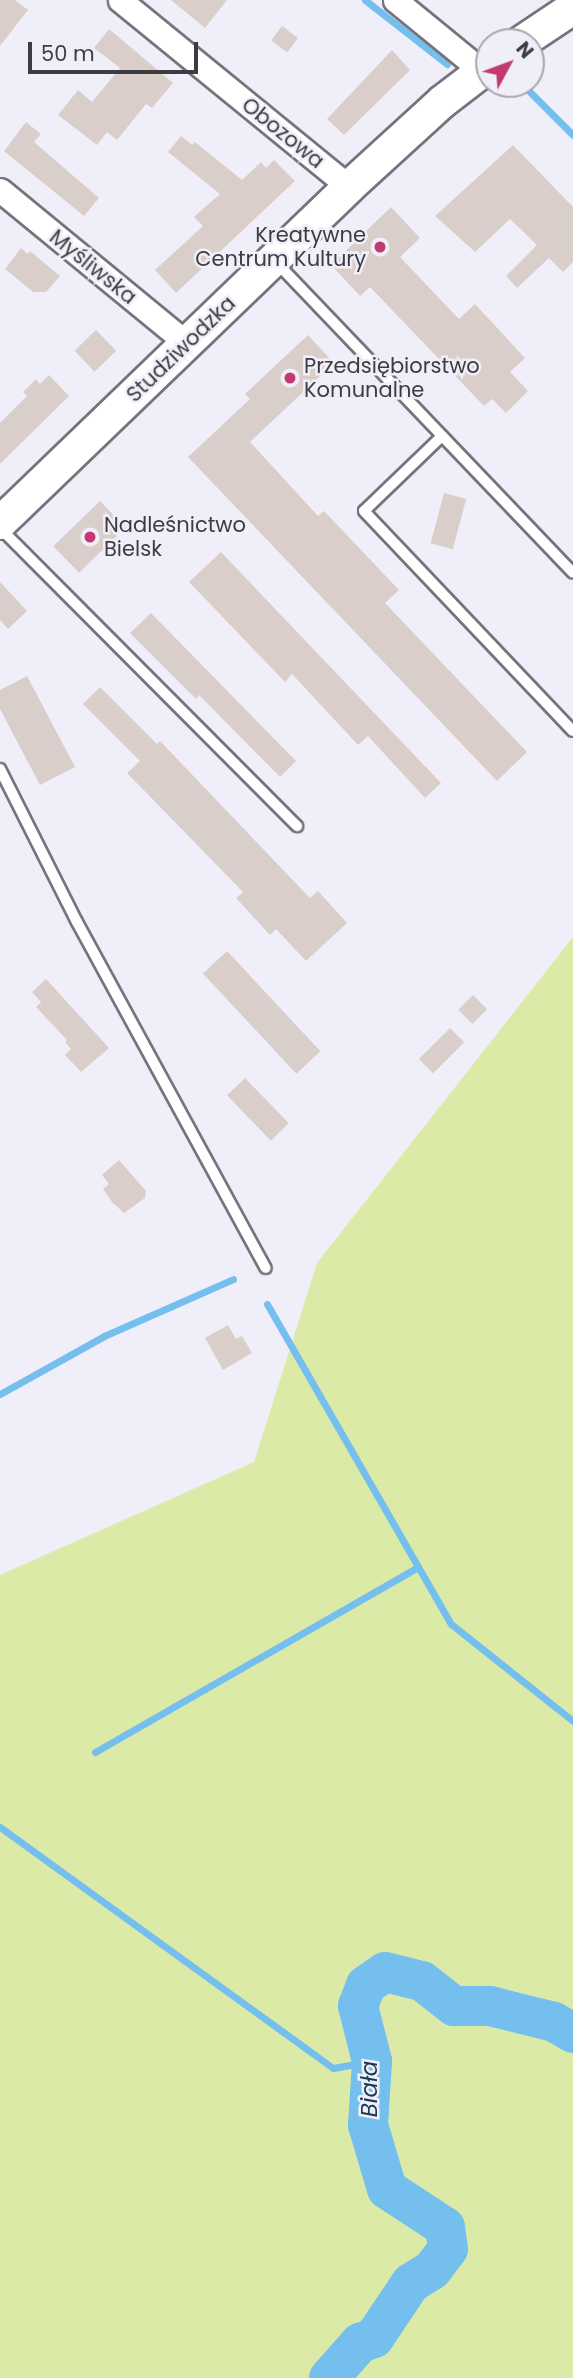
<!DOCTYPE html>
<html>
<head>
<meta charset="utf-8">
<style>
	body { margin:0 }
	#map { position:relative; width:573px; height:2378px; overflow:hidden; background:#f0eff9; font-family:Poppins,sans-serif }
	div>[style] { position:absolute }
	.green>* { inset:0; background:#dbeba7 }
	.stream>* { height:7px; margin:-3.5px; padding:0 3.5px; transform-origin:3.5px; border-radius:3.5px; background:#75bfef }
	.river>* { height:40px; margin:-20px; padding:0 20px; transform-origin:20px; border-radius:20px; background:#75bfef }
	.building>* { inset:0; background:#daceca; transform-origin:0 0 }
	.roads { filter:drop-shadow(2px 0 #75747d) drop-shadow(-2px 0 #75747d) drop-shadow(0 2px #75747d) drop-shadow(0 -2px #75747d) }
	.lane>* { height:10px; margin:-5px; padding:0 5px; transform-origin:5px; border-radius:5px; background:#fff }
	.street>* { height:23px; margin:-11.5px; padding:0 11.5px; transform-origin:11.5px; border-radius:11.5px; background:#fff }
	.secondary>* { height:32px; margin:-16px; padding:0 16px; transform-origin:16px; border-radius:16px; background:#fff }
	.dots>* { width:19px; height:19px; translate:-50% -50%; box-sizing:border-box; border:4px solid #f0eff9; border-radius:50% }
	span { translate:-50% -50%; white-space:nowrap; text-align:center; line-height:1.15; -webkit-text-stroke:5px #f0eff9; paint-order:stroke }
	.street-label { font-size:21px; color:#3d3d41 }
	.poi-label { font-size:21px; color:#3d3d41 }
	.right { translate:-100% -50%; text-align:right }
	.left { translate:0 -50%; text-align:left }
	.water-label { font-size:23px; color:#1a3b4f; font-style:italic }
	.north { position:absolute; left:475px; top:28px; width:70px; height:70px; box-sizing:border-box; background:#f0eff9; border:2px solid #a8a8af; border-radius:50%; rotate:49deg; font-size:19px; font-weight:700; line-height:28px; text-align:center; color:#3d3d41 }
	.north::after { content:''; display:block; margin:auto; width:24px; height:32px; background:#c33971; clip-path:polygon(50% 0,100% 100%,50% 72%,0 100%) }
	.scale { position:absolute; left:28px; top:42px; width:170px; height:32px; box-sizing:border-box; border:4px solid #3d3d41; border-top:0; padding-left:9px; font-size:21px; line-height:24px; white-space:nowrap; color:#3d3d41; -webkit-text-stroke:5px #f0eff9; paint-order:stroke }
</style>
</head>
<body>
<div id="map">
	<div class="green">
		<i style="clip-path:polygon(573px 937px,573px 2378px,0 2378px,0 1575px,254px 1462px,317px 1263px)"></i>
	</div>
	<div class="stream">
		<i style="left:365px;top:0;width:104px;rotate:38deg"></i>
		<i style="left:522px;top:84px;width:72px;rotate:45deg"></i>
		<i style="left:267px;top:1304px;width:369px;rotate:60.1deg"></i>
		<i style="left:451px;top:1624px;width:156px;rotate:38.5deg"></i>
		<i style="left:0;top:1394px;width:119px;rotate:-29.1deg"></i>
		<i style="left:104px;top:1336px;width:141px;rotate:-23.8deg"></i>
		<i style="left:95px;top:1752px;width:372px;rotate:-29.8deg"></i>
		<i style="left:0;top:1827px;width:411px;rotate:35.9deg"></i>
		<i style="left:333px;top:2068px;width:40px;rotate:-10deg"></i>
	</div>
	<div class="river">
		<i style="left:329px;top:2378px;width:47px;rotate:-48.5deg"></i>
		<i style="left:360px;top:2343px;width:15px;rotate:-20deg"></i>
		<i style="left:374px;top:2338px;width:66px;rotate:-56.1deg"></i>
		<i style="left:411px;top:2283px;width:25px;rotate:-32deg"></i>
		<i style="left:432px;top:2270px;width:26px;rotate:-53deg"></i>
		<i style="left:448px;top:2249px;width:22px;rotate:-98deg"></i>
		<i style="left:445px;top:2227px;width:69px;rotate:-146.8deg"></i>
		<i style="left:387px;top:2189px;width:67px;rotate:-106.5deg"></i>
		<i style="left:368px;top:2125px;width:64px;rotate:-86.4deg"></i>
		<i style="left:372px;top:2061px;width:57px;rotate:-104.3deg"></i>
		<i style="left:358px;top:2006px;width:22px;rotate:-69deg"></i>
		<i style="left:366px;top:1985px;width:23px;rotate:-34deg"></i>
		<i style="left:385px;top:1972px;width:38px;rotate:14deg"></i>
		<i style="left:422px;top:1981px;width:41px;rotate:38deg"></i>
		<i style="left:454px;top:2006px;width:36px"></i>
		<i style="left:490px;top:2006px;width:66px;rotate:14deg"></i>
		<i style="left:554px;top:2022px;width:22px;rotate:30deg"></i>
	</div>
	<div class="building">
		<i style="clip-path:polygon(0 0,15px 0,28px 10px,0 46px)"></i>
		<i style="clip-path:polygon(171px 0,227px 0,205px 28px)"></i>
		<i style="left:282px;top:26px;width:20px;height:18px;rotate:37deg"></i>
		<i style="clip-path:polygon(109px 29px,173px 83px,152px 108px,146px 104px,117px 140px,107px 132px,97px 145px,58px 115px,78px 90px,92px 102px,120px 68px,94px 48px)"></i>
		<i style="clip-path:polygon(392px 50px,410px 70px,344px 135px,327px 119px)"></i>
		<i style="clip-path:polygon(26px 122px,41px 134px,34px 142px,99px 198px,84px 216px,4px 151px)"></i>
		<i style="clip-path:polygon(181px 136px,192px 145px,195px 142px,242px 180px,261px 162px,266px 168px,274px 160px,295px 181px,176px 293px,155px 270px,203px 226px,194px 217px,220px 194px,168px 152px)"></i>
		<i style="clip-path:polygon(513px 145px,573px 207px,573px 262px,563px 272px,549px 258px,517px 288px,506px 276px,537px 245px,510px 219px,475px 252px,435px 216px)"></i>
		<i style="clip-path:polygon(391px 207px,420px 238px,400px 257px,459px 319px,475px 304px,525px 358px,510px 372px,528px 391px,506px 413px,492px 399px,484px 406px,370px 287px,360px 296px,331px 265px)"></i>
		<i style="clip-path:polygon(21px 248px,28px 254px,30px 251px,60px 276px,46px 292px,33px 292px,5px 269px)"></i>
		<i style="left:96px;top:330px;width:29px;height:30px;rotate:46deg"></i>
		<i style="clip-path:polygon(308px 335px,334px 363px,250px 442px,318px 516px,324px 511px,399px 590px,385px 603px,527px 752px,497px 781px,188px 457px,250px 399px,245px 394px)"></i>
		<i style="clip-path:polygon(49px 375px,69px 396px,0 464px,0 423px,27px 396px,23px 392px,36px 379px,40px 384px)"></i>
		<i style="left:444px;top:493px;width:23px;height:52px;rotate:15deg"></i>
		<i style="left:100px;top:501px;width:37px;height:65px;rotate:46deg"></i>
		<i style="clip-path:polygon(221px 552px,441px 783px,425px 798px,368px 736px,358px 745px,292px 674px,285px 682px,189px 582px)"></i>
		<i style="clip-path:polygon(0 582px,27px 611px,8px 629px,0 620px)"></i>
		<i style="clip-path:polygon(151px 613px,296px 761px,280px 777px,199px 695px,196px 699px,130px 633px)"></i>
		<i style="clip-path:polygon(27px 676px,75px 767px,40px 785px,0 709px,0 690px)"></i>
		<i style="clip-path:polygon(100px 687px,157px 744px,160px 741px,310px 898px,318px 891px,347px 923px,306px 961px,276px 929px,270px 935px,236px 898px,243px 892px,127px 773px,140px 761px,83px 704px)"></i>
		<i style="left:227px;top:951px;width:137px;height:33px;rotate:47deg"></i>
		<i style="clip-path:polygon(46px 979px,109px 1048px,81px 1072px,65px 1055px,71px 1049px,65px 1042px,67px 1040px,36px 1007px,41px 1002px,32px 992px)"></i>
		<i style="left:473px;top:995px;width:20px;height:21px;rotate:45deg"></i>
		<i style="left:450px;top:1028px;width:20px;height:44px;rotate:45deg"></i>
		<i style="left:245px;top:1078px;width:63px;height:25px;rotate:46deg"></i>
		<i style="clip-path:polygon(119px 1160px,146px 1191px,145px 1198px,124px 1213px,112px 1202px,103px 1189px,109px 1184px,102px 1175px)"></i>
		<i style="clip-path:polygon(228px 1325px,236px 1339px,242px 1336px,252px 1353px,223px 1370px,205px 1338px)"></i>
	</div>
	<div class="roads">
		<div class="lane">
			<i style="left:275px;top:261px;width:431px;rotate:46.3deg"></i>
			<i style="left:442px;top:436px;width:108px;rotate:136.1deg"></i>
			<i style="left:364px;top:511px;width:303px;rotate:46.5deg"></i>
			<i style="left:0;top:528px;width:421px;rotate:45.1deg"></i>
			<i style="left:0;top:769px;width:171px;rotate:63.3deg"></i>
			<i style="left:77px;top:922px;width:394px;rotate:61.4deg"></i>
		</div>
		<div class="street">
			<i style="left:120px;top:0;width:296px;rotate:39.2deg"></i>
			<i style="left:395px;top:0;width:112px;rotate:39.2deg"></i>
			<i style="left:0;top:190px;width:241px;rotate:39.4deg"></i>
		</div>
		<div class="secondary">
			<i style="left:522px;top:42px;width:61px;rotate:-33.7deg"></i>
			<i style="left:0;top:523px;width:484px;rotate:-43.9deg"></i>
			<i style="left:349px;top:187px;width:126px;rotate:-42.4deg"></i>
			<i style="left:442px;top:102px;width:59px;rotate:-37.5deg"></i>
		</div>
	</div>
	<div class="dots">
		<i style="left:380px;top:247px;background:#c33971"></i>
		<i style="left:290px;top:378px;background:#c33971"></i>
		<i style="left:90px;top:537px;background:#c33971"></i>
	</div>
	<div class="street-label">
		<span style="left:283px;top:133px;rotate:39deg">Obozowa</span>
		<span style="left:93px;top:267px;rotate:39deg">Myśliwska</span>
		<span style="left:181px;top:349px;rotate:-44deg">Studziwodzka</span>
	</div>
	<div class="poi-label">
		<span class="right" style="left:366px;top:247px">Kreatywne<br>Centrum Kultury</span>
		<span class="left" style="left:304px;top:378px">Przedsiębiorstwo<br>Komunalne</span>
		<span class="left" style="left:104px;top:537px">Nadleśnictwo<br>Bielsk</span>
	</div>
	<div class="water-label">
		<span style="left:369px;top:2089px;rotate:-90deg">Biała</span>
	</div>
	<div class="north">N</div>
	<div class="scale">50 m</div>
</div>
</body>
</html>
